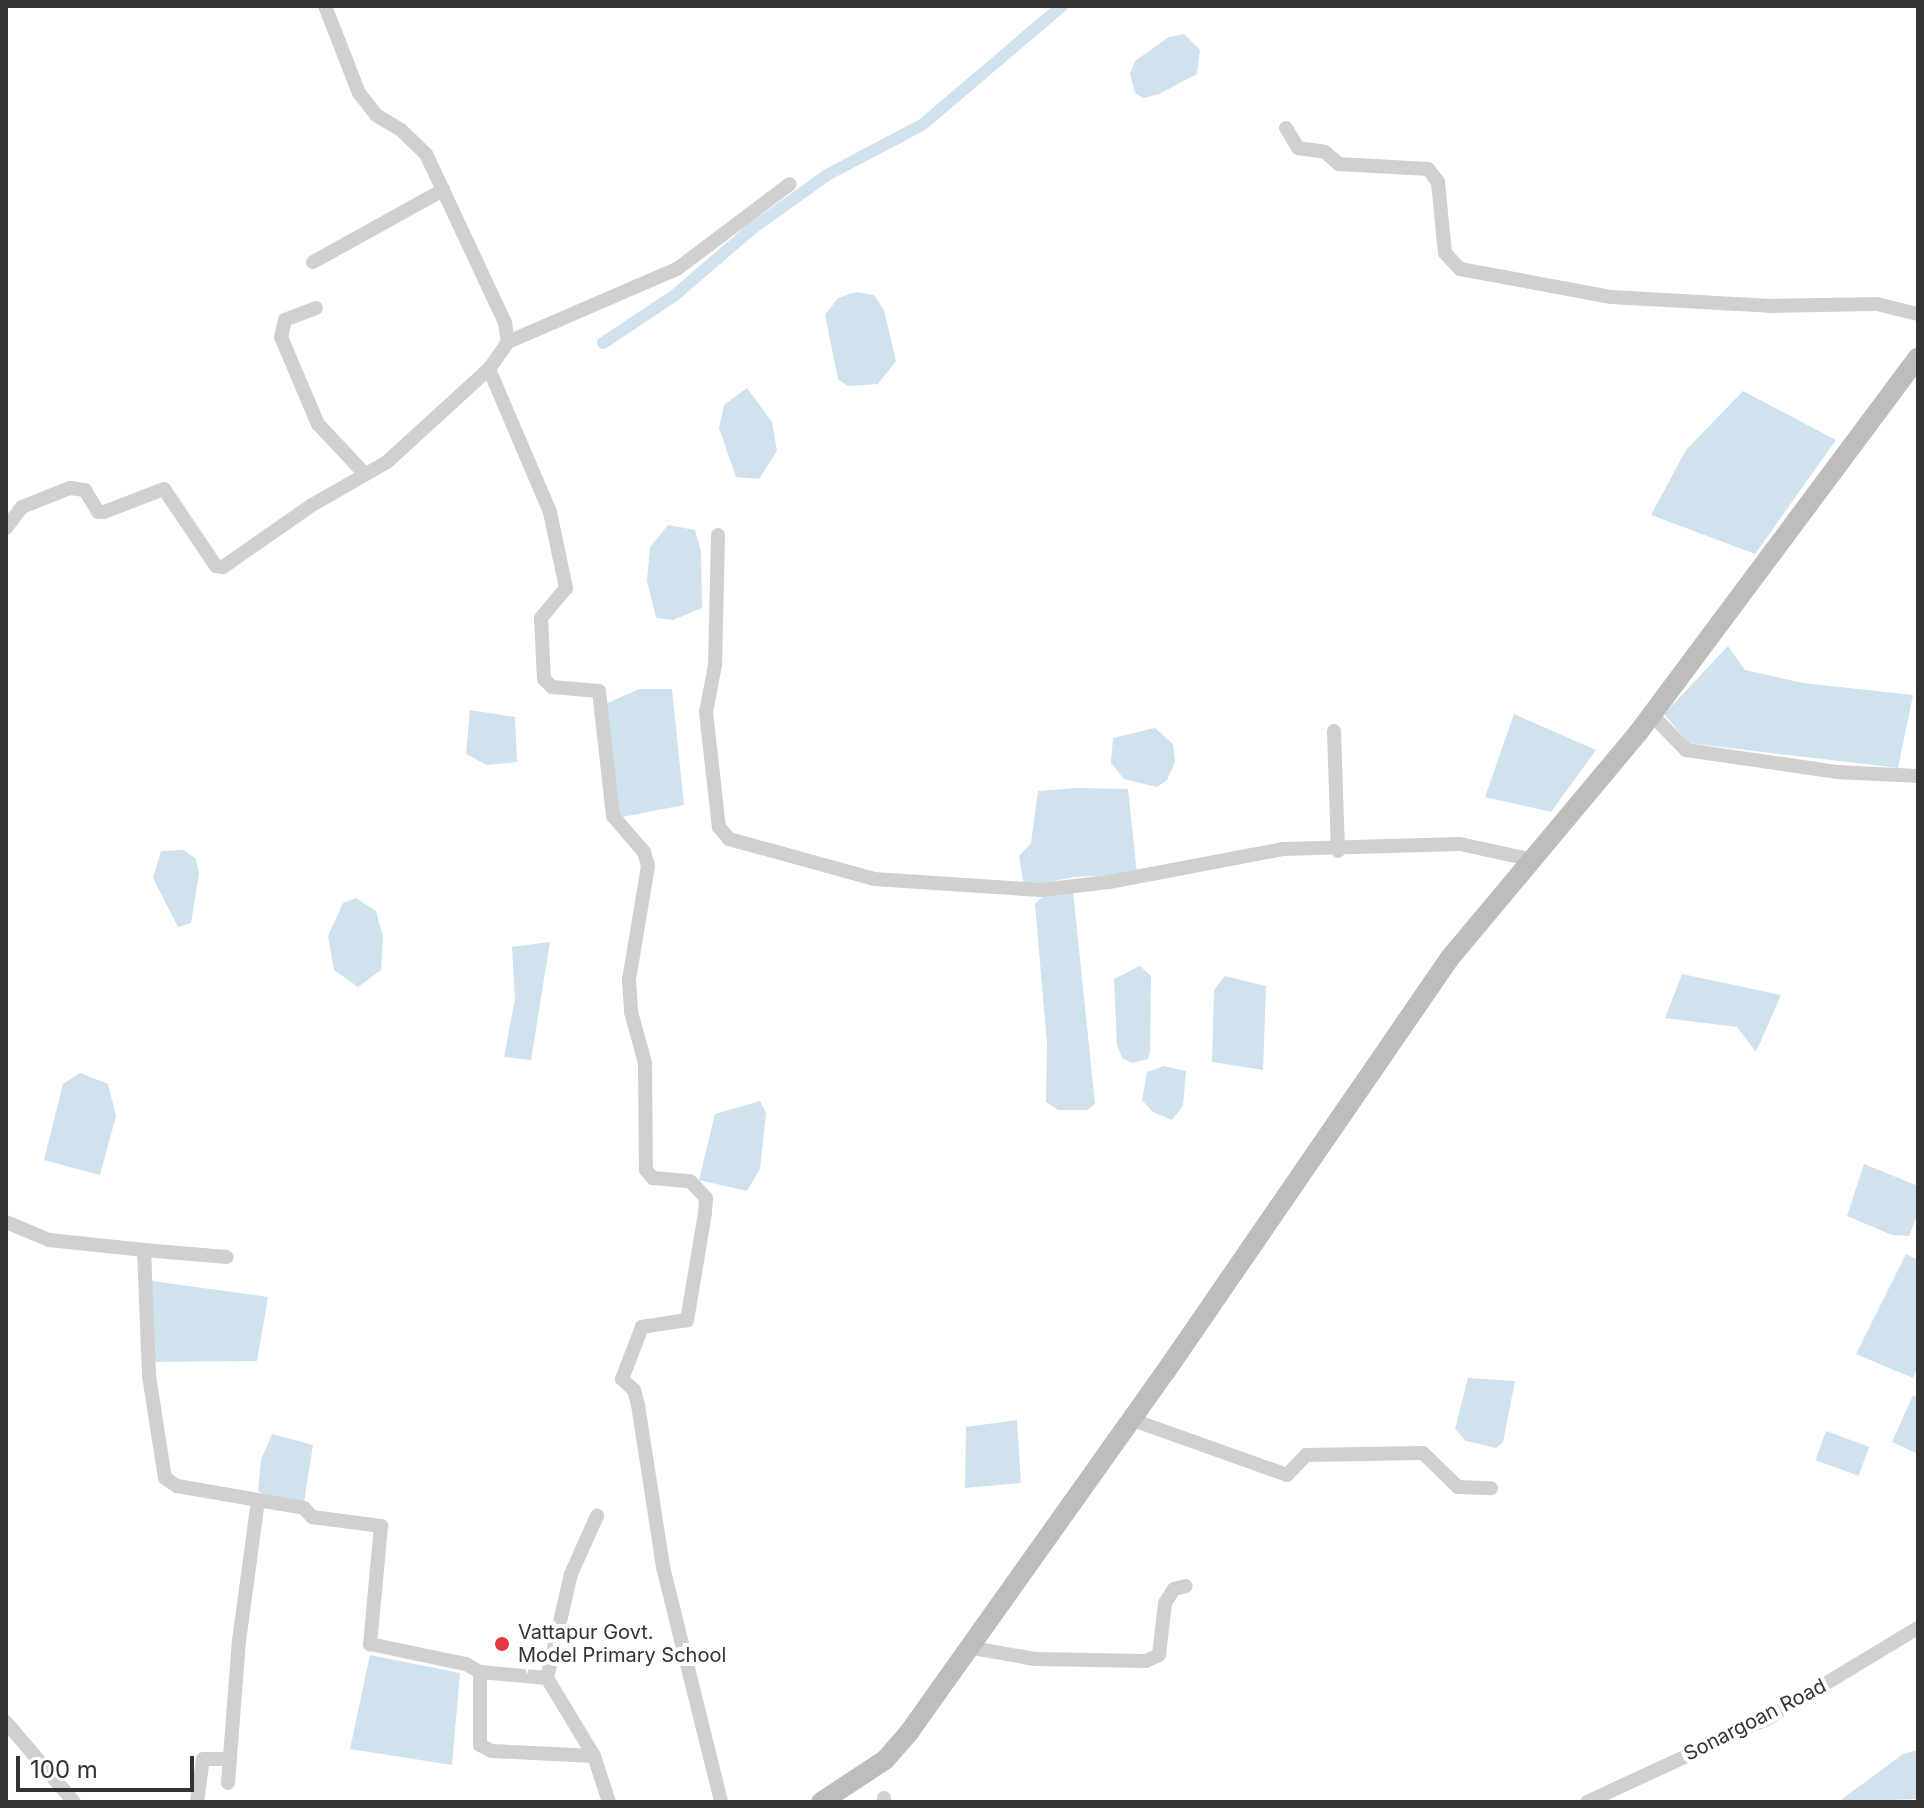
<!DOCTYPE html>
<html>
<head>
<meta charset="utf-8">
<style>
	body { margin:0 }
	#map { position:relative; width:1924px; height:1808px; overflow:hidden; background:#fff; font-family:Inter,sans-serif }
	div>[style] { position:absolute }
	.water>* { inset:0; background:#cfe2ee; transform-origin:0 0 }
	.canal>* { height:12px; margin:-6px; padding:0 6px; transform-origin:6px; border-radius:6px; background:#cfe2ee }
	.street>* { height:14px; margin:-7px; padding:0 7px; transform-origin:7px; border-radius:7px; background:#d0d0d0 }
	.secondary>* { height:20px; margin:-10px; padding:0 10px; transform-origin:10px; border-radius:10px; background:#bdbdbd }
	.dots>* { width:22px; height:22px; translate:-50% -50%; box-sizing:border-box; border:4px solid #fff; border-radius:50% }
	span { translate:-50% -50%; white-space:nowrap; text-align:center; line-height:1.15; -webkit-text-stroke:8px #fff; paint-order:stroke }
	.poi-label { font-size:20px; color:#333 }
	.left { translate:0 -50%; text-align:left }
	.street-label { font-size:20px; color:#333 }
	.frame { position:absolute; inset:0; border:8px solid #333; pointer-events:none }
	.scale { position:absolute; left:16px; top:1756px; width:178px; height:36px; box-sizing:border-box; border:4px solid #333; border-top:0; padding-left:10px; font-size:24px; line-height:28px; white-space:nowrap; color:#333; -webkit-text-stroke:6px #fff; paint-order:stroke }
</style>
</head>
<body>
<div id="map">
	<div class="water">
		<i style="clip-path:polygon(1184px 34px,1200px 50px,1197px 74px,1159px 94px,1143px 98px,1135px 93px,1130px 74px,1135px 61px,1169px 37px)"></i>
		<i style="clip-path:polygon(856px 292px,874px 295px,884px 310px,896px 361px,878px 384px,848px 386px,838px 379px,825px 315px,838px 298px)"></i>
		<i style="clip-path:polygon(747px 388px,772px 422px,777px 451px,759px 479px,736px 477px,719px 428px,724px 405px)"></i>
		<i style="clip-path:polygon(1743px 391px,1836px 440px,1755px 554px,1651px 515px,1686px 450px)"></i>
		<i style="clip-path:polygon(668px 525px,695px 530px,701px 552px,702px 608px,673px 620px,656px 618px,647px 581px,650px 547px)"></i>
		<i style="clip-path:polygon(1728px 646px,1745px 670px,1803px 683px,1913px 695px,1898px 768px,1688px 743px,1664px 714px)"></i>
		<i style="clip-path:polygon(639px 689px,672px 689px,684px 805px,617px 818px,605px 704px)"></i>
		<i style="clip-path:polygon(470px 710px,515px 717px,517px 762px,487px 765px,466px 754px)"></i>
		<i style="clip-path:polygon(1514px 714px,1596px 750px,1551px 812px,1485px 797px)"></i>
		<i style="clip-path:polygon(1155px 728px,1173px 744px,1175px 762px,1167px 780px,1157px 787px,1124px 779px,1111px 763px,1113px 738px)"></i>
		<i style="clip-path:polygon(1078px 788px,1128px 789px,1137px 874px,1074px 877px,1024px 887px,1019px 856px,1031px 843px,1038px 791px)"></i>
		<i style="clip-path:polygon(184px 850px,196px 859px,199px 874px,191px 923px,178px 927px,153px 878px,161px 851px)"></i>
		<i style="clip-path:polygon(1073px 891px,1095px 1104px,1087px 1110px,1058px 1110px,1046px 1102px,1047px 1044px,1035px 904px,1047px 893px)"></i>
		<i style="clip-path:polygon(356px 898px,376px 911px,383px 937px,381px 970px,358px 987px,334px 970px,328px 936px,343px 903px)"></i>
		<i style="clip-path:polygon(550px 942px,531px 1060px,504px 1057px,515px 999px,512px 947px)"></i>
		<i style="clip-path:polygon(1140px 966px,1151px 976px,1150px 1052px,1148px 1059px,1132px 1063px,1122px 1058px,1117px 1045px,1114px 979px)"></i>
		<i style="clip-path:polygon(1682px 974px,1781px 995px,1756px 1052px,1737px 1027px,1665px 1018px)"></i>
		<i style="clip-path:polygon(1225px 976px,1266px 986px,1263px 1070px,1212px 1062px,1214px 990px)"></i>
		<i style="clip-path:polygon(1164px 1066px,1186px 1071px,1183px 1106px,1172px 1120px,1153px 1112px,1142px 1100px,1147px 1072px)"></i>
		<i style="clip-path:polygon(80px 1073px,108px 1084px,116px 1116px,100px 1175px,44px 1160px,63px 1084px)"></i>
		<i style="clip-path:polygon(760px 1101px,766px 1113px,760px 1169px,747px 1191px,699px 1180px,715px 1114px)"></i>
		<i style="clip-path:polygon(1864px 1164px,1918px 1186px,1918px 1213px,1909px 1236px,1892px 1235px,1847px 1216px)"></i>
		<i style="clip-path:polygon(1906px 1254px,1918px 1260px,1918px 1366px,1913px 1378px,1856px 1354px)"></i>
		<i style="clip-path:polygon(152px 1281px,268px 1297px,257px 1361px,151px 1362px)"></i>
		<i style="clip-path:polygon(1468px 1378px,1515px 1381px,1503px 1442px,1496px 1448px,1466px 1441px,1455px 1429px)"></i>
		<i style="clip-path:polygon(1913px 1395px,1918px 1397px,1918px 1454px,1892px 1442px)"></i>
		<i style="clip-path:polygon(1017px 1420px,1021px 1483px,965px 1488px,966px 1427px)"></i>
		<i style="left:1826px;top:1431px;width:46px;height:31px;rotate:20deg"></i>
		<i style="clip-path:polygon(272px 1434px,313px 1445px,304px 1502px,276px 1502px,258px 1491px,261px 1460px)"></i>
		<i style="clip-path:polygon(370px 1655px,460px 1673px,452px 1765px,350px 1749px)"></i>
		<i style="clip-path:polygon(1918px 1750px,1918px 1799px,1838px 1802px,1903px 1754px)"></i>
	</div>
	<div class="canal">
		<i style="left:603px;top:343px;width:87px;rotate:-33.7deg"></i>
		<i style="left:675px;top:295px;width:103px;rotate:-40.7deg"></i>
		<i style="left:753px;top:228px;width:91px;rotate:-35.6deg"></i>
		<i style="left:827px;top:175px;width:107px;rotate:-27.8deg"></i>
		<i style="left:922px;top:125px;width:184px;rotate:-40.4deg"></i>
	</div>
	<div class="street">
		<i style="left:325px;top:6px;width:93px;rotate:68.7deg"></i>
		<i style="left:359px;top:93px;width:28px;rotate:52deg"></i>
		<i style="left:376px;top:115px;width:29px;rotate:31deg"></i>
		<i style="left:401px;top:130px;width:35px;rotate:44deg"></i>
		<i style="left:426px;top:154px;width:187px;rotate:64.9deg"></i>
		<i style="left:505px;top:323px;width:19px;rotate:81deg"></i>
		<i style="left:508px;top:342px;width:33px;rotate:125deg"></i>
		<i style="left:489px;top:369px;width:155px;rotate:66.9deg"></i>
		<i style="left:550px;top:512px;width:78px;rotate:78.1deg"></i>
		<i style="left:566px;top:588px;width:39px;rotate:130deg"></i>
		<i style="left:541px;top:618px;width:61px;rotate:87.2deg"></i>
		<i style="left:544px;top:679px;width:11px;rotate:45deg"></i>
		<i style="left:552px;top:687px;width:47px;rotate:4.9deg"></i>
		<i style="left:599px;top:691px;width:126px;rotate:83.6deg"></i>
		<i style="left:613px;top:816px;width:48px;rotate:49.3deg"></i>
		<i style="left:644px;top:852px;width:15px;rotate:74deg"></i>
		<i style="left:648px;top:866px;width:116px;rotate:99.5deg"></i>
		<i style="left:629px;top:980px;width:32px;rotate:86deg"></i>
		<i style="left:631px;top:1012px;width:53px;rotate:74.6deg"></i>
		<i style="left:645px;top:1063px;width:107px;rotate:89.5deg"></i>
		<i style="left:646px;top:1170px;width:11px;rotate:49deg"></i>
		<i style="left:653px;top:1178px;width:37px;rotate:5deg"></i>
		<i style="left:690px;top:1181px;width:23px;rotate:47deg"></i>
		<i style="left:706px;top:1198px;width:15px;rotate:94deg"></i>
		<i style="left:705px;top:1213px;width:109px;rotate:99.5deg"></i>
		<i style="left:687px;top:1320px;width:46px;rotate:171.2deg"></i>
		<i style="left:642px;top:1327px;width:56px;rotate:111deg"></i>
		<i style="left:622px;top:1379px;width:16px;rotate:43deg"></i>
		<i style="left:634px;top:1390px;width:16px;rotate:75deg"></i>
		<i style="left:638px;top:1405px;width:164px;rotate:81.2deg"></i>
		<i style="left:663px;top:1567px;width:242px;rotate:76.1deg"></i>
		<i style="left:1286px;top:128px;width:23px;rotate:59deg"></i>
		<i style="left:1298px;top:148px;width:27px;rotate:8deg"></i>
		<i style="left:1325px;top:152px;width:18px;rotate:41deg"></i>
		<i style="left:1339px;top:164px;width:89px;rotate:3.2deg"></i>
		<i style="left:1428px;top:169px;width:16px;rotate:52deg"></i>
		<i style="left:1438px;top:182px;width:71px;rotate:84.4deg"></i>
		<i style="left:1445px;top:253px;width:22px;rotate:47deg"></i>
		<i style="left:1460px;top:269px;width:154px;rotate:10.5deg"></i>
		<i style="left:1611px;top:297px;width:159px;rotate:3.2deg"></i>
		<i style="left:1770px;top:306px;width:107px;rotate:-1.1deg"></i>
		<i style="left:1877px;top:304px;width:42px;rotate:13.7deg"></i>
		<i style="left:313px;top:262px;width:149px;rotate:-29deg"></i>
		<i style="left:316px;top:308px;width:33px;rotate:159deg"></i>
		<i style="left:285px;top:320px;width:17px;rotate:103deg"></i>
		<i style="left:281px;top:337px;width:95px;rotate:67deg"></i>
		<i style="left:318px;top:424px;width:67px;rotate:46.8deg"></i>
		<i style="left:508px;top:342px;width:184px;rotate:-23.4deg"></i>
		<i style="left:677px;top:269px;width:141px;rotate:-37deg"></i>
		<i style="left:6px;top:528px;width:26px;rotate:-53deg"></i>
		<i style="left:22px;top:507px;width:52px;rotate:-21.6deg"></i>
		<i style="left:70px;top:488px;width:15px;rotate:8deg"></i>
		<i style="left:85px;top:490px;width:26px;rotate:59deg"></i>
		<i style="left:98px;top:512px;width:6px"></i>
		<i style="left:104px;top:512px;width:64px;rotate:-21deg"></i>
		<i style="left:164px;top:489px;width:93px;rotate:56deg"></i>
		<i style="left:216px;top:566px;width:7px;rotate:8deg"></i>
		<i style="left:223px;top:567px;width:108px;rotate:-34.9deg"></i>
		<i style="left:312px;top:505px;width:86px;rotate:-29.8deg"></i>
		<i style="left:387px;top:462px;width:138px;rotate:-42.4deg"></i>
		<i style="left:718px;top:535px;width:130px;rotate:91.3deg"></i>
		<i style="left:715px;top:665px;width:48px;rotate:100.8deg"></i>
		<i style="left:706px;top:712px;width:116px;rotate:83.6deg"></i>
		<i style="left:719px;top:827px;width:16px;rotate:50deg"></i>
		<i style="left:729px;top:839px;width:150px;rotate:15.4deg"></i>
		<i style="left:874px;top:879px;width:167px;rotate:3.8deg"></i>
		<i style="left:1041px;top:890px;width:68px;rotate:-6.7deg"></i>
		<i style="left:1109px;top:882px;width:178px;rotate:-10.7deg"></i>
		<i style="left:1284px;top:849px;width:176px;rotate:-1.6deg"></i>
		<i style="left:1460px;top:844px;width:71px;rotate:12.3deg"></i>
		<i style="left:1652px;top:715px;width:49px;rotate:45.8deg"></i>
		<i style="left:1686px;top:750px;width:152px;rotate:8.3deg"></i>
		<i style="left:1836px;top:772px;width:82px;rotate:2.8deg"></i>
		<i style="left:1334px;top:731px;width:120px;rotate:88.1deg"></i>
		<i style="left:6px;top:1222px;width:47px;rotate:22.7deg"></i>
		<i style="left:49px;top:1240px;width:96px;rotate:6deg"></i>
		<i style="left:144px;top:1250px;width:126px;rotate:87.7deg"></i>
		<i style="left:149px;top:1376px;width:103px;rotate:81.1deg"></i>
		<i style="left:165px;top:1478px;width:14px;rotate:34deg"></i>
		<i style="left:177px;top:1486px;width:129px;rotate:9.8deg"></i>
		<i style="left:304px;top:1508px;width:12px;rotate:48deg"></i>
		<i style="left:312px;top:1517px;width:70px;rotate:7.4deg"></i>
		<i style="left:381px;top:1526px;width:119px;rotate:95.3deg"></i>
		<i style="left:370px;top:1644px;width:98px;rotate:11.8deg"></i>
		<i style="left:466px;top:1664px;width:16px;rotate:30deg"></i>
		<i style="left:480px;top:1672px;width:73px;rotate:90deg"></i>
		<i style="left:480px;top:1745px;width:13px;rotate:27deg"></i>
		<i style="left:492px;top:1751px;width:102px;rotate:2.8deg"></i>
		<i style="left:144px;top:1250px;width:83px;rotate:4.8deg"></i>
		<i style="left:1130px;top:1419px;width:167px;rotate:19.6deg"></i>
		<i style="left:1287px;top:1475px;width:28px;rotate:-46deg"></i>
		<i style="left:1306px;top:1455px;width:117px;rotate:-1deg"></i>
		<i style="left:1423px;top:1453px;width:49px;rotate:44.2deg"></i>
		<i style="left:1458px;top:1487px;width:33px;rotate:2deg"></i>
		<i style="left:967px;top:1647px;width:69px;rotate:10deg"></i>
		<i style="left:1035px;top:1659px;width:111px;rotate:1deg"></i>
		<i style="left:1146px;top:1661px;width:14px;rotate:-25deg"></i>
		<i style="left:1159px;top:1655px;width:52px;rotate:-83.4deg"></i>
		<i style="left:1165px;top:1603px;width:17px;rotate:-57deg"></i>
		<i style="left:1174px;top:1589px;width:12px;rotate:-14deg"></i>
		<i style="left:480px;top:1672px;width:67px;rotate:5.1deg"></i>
		<i style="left:547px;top:1678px;width:91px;rotate:58.9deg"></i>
		<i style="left:594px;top:1756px;width:48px;rotate:71.9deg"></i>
		<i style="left:547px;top:1678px;width:107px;rotate:-77deg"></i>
		<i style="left:571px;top:1574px;width:64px;rotate:-65.9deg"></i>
		<i style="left:6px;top:1722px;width:105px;rotate:49.6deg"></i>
		<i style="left:228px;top:1783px;width:142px;rotate:-85.6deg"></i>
		<i style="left:239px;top:1641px;width:141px;rotate:-82.3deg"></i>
		<i style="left:197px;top:1802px;width:43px;rotate:-82.1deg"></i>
		<i style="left:203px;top:1759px;width:26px"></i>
		<i style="left:884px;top:1802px;width:4px;rotate:-90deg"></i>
		<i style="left:1587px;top:1802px;width:198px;rotate:-24.8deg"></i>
		<i style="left:1767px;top:1719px;width:176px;rotate:-31.1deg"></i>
	</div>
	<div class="secondary">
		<i style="left:821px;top:1802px;width:77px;rotate:-33.3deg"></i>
		<i style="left:885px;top:1760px;width:38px;rotate:-49deg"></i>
		<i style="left:910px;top:1731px;width:442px;rotate:-54.6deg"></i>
		<i style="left:1166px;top:1371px;width:500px;rotate:-55.5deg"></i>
		<i style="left:1449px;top:959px;width:295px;rotate:-50.1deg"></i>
		<i style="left:1638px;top:733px;width:468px;rotate:-53.3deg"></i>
	</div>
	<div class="dots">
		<i style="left:502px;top:1644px;background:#e63946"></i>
	</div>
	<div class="poi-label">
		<span class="left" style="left:518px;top:1644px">Vattapur Govt.<br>Model Primary School</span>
	</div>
	<div class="street-label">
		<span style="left:1755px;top:1720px;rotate:-27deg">Sonargoan Road</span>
	</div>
	<div class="frame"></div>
	<div class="scale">100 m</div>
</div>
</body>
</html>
